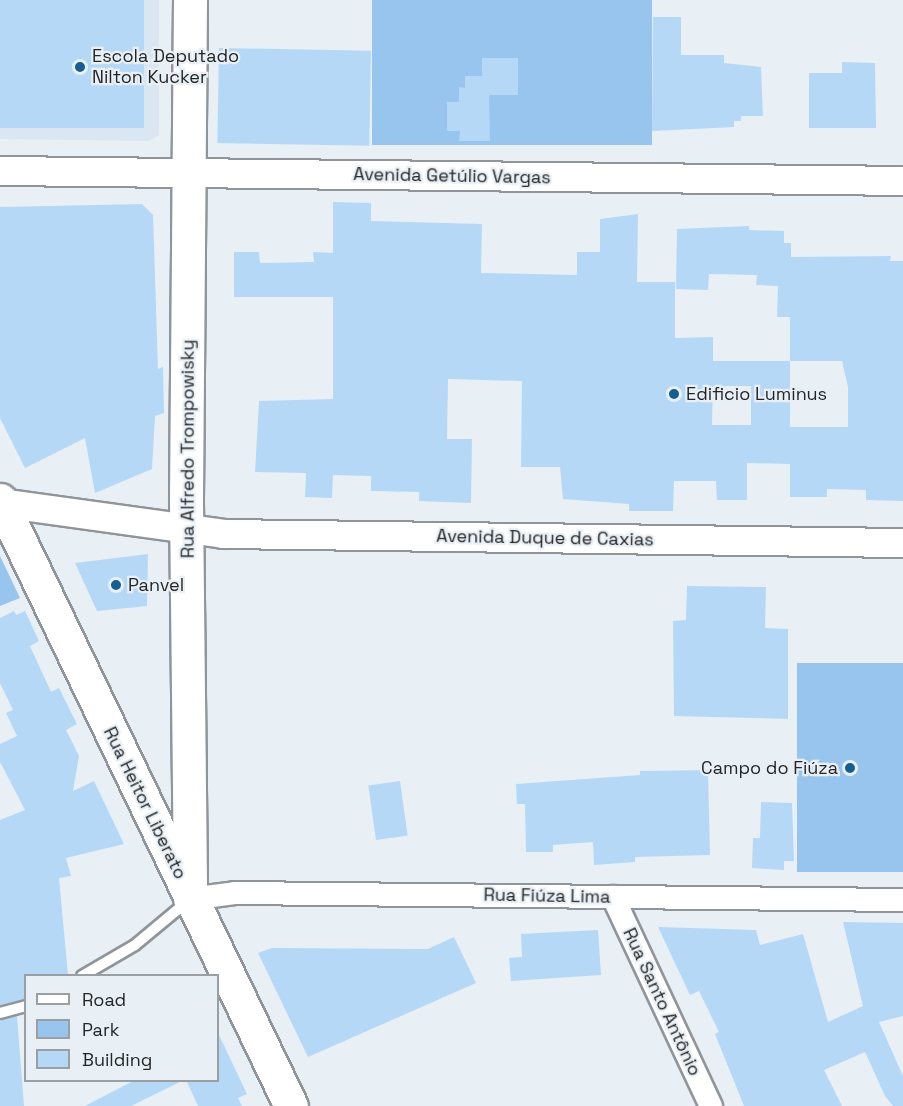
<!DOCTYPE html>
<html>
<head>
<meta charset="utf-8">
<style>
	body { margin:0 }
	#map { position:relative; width:903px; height:1106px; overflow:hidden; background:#e9f0f5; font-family:"Space Grotesk",sans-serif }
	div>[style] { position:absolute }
	.built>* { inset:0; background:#dae6f2 }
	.green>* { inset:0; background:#98c5ed; transform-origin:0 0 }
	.building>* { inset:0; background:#b5d8f6; transform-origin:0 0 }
	.roads { filter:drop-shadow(2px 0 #8f959a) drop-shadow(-2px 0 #8f959a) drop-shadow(0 2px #8f959a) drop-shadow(0 -2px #8f959a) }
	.service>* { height:10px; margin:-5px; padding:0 5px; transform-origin:5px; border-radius:5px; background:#fff }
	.minor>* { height:22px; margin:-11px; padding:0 11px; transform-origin:11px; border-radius:11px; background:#fff }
	.tertiary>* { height:28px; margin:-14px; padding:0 14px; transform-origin:14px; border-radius:14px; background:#fff }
	.primary>* { height:33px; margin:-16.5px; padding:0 16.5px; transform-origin:16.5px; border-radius:16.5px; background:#fff }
	.dots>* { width:16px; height:16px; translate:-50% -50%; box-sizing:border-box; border:3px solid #e9f0f5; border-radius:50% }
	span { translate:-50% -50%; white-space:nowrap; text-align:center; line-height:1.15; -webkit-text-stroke:4.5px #e9f0f5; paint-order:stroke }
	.poi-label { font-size:18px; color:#232527 }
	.left { translate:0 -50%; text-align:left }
	.right { translate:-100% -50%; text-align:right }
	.street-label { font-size:18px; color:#232527 }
	.legend { position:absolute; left:24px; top:974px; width:195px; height:108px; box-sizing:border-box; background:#e9f0f5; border:2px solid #9a9fa3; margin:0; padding:8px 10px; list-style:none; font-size:18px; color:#232527 }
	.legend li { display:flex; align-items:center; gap:12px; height:30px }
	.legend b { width:30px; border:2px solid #9a9fa3 }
</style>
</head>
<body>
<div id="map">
	<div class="built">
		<i style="clip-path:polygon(0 0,159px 0,159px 135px,149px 141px,0 139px)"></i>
	</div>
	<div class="green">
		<i style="left:372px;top:0;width:280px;height:145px"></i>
		<i style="clip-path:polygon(0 556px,20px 598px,0 606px)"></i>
		<i style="left:797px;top:663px;width:106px;height:209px"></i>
	</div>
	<div class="building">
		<i style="left:0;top:0;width:144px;height:128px"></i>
		<i style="clip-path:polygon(653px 17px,681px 17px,681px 55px,724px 55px,724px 63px,761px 67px,763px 116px,741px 116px,741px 121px,734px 121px,734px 127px,652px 131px)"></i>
		<i style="left:219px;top:48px;width:152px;height:95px;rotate:1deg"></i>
		<i style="clip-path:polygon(482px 58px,518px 58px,518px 95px,489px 95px,490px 141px,459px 141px,460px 131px,447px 131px,447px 102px,459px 102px,459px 87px,465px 88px,465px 76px,482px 76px)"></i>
		<i style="clip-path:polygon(842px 62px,875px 63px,876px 128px,809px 128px,809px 73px,842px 73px)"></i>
		<i style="clip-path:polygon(evenodd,333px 202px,371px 203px,371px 221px,482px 224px,481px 273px,577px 275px,577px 252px,600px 252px,600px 219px,638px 214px,637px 282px,675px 282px,675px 338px,713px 337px,713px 361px,790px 361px,790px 317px,777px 317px,778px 286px,756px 285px,757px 275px,709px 274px,708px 290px,676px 289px,677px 229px,749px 226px,749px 230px,784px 231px,784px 243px,791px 243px,791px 257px,891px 256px,890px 261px,903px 261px,903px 501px,866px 500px,866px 490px,827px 489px,827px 497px,790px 497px,790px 464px,747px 463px,747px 500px,717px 500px,716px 481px,674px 481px,673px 511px,629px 511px,629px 504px,563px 499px,560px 467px,521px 467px,522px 381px,448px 379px,447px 439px,472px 439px,471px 503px,419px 501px,419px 492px,371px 491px,371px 476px,333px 475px,332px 498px,305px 497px,306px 473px,255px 472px,259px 401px,333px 399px,333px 297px,234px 297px,234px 252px,259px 252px,260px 263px,314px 262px,313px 252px,333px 253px,333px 202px,790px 361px,842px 361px,848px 387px,848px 427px,790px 427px,790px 361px,333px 202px,713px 386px,751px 386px,751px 425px,712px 425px,713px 386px)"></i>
		<i style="clip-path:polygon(142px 204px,153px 215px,158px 369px,163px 367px,164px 413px,155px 416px,152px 469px,95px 493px,85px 438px,25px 468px,0 418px,0 207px)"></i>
		<i style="clip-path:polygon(148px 554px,147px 606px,97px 611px,75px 563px)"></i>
		<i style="clip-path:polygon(687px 586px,766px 587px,765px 628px,788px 629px,788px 719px,674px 716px,673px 621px,686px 620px)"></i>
		<i style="clip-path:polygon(14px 611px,16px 615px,25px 611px,39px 641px,30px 646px,51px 692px,59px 688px,77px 724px,66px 730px,79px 756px,73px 791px,94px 781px,124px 844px,66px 858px,71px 876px,59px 878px,68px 975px,26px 975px,26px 999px,0 1005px,0 820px,25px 810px,0 762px,0 744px,17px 736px,6px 713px,13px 710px,0 683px,0 618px)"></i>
		<i style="clip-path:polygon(708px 770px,710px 855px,635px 857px,635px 862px,594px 865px,593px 842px,553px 845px,553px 852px,526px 852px,525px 804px,517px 804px,516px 784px,640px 775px,640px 771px)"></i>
		<i style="left:400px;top:781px;width:55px;height:32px;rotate:82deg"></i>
		<i style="clip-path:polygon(761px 802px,792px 803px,794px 861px,784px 861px,784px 870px,752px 868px,753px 838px,760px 838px)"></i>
		<i style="clip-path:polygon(843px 922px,903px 923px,903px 1016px,879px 1022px,903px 1076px,903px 1106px,893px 1106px,885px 1096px,865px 1052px,824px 1070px,842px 1106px,744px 1106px,715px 1034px,719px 1032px,699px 991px,690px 995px,658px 927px,756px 930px,760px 945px,803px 934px,828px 1022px,863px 1006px)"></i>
		<i style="clip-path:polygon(598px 930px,601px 975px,511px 981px,509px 958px,522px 957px,521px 934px)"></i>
		<i style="clip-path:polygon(454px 937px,476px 983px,308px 1057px,258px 953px,272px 948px,428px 949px)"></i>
		<i style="clip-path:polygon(17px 1016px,24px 1106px,0 1106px,0 1020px)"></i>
		<i style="clip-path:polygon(218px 1033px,247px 1094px,238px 1098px,242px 1106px,198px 1106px,186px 1080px,218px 1080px)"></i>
		<i style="clip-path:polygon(135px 1080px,184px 1080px,131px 1106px,85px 1106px)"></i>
	</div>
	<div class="roads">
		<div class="service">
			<i style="left:82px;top:976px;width:61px;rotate:-30.3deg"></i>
			<i style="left:135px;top:945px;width:69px;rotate:-39.7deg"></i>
			<i style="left:0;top:1013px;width:27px;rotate:-15deg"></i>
		</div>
		<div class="minor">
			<i style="left:613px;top:897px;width:231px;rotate:64.9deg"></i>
			<i style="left:190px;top:899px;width:45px;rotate:-7.6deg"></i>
			<i style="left:235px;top:893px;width:668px;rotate:0.6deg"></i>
		</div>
		<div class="tertiary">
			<i style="left:0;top:171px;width:903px;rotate:0.63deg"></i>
			<i style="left:1px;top:503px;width:224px;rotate:7.9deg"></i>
			<i style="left:223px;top:534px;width:680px;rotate:0.76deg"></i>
		</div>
		<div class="primary">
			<i style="left:190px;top:0;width:502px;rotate:90.46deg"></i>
			<i style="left:186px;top:502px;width:397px;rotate:89.4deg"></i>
			<i style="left:0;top:500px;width:672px;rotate:64.35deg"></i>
		</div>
	</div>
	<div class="dots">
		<i style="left:80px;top:67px;background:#155e92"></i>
		<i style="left:674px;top:394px;background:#155e92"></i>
		<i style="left:116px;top:585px;background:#155e92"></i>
		<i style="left:850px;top:768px;background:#155e92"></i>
	</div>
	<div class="poi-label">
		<span class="left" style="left:92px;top:67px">Escola Deputado<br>Nilton Kucker</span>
		<span class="left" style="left:686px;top:394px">Edificio Luminus</span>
		<span class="left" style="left:128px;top:585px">Panvel</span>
		<span class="right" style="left:838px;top:768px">Campo do Fiúza</span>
	</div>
	<div class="street-label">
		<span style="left:452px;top:176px;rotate:1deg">Avenida Getúlio Vargas</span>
		<span style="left:188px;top:449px;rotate:-90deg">Rua Alfredo Trompowisky</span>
		<span style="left:545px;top:538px;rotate:1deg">Avenida Duque de Caxias</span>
		<span style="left:145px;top:803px;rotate:64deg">Rua Heitor Liberato</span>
		<span style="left:547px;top:896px;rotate:1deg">Rua Fiúza Lima</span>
		<span style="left:662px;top:1002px;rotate:65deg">Rua Santo Antônio</span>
	</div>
	<ul class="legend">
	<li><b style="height:8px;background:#fff"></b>Road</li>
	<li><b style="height:16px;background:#98c5ed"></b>Park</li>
	<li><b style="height:16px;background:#b5d8f6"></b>Building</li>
	</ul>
</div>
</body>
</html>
